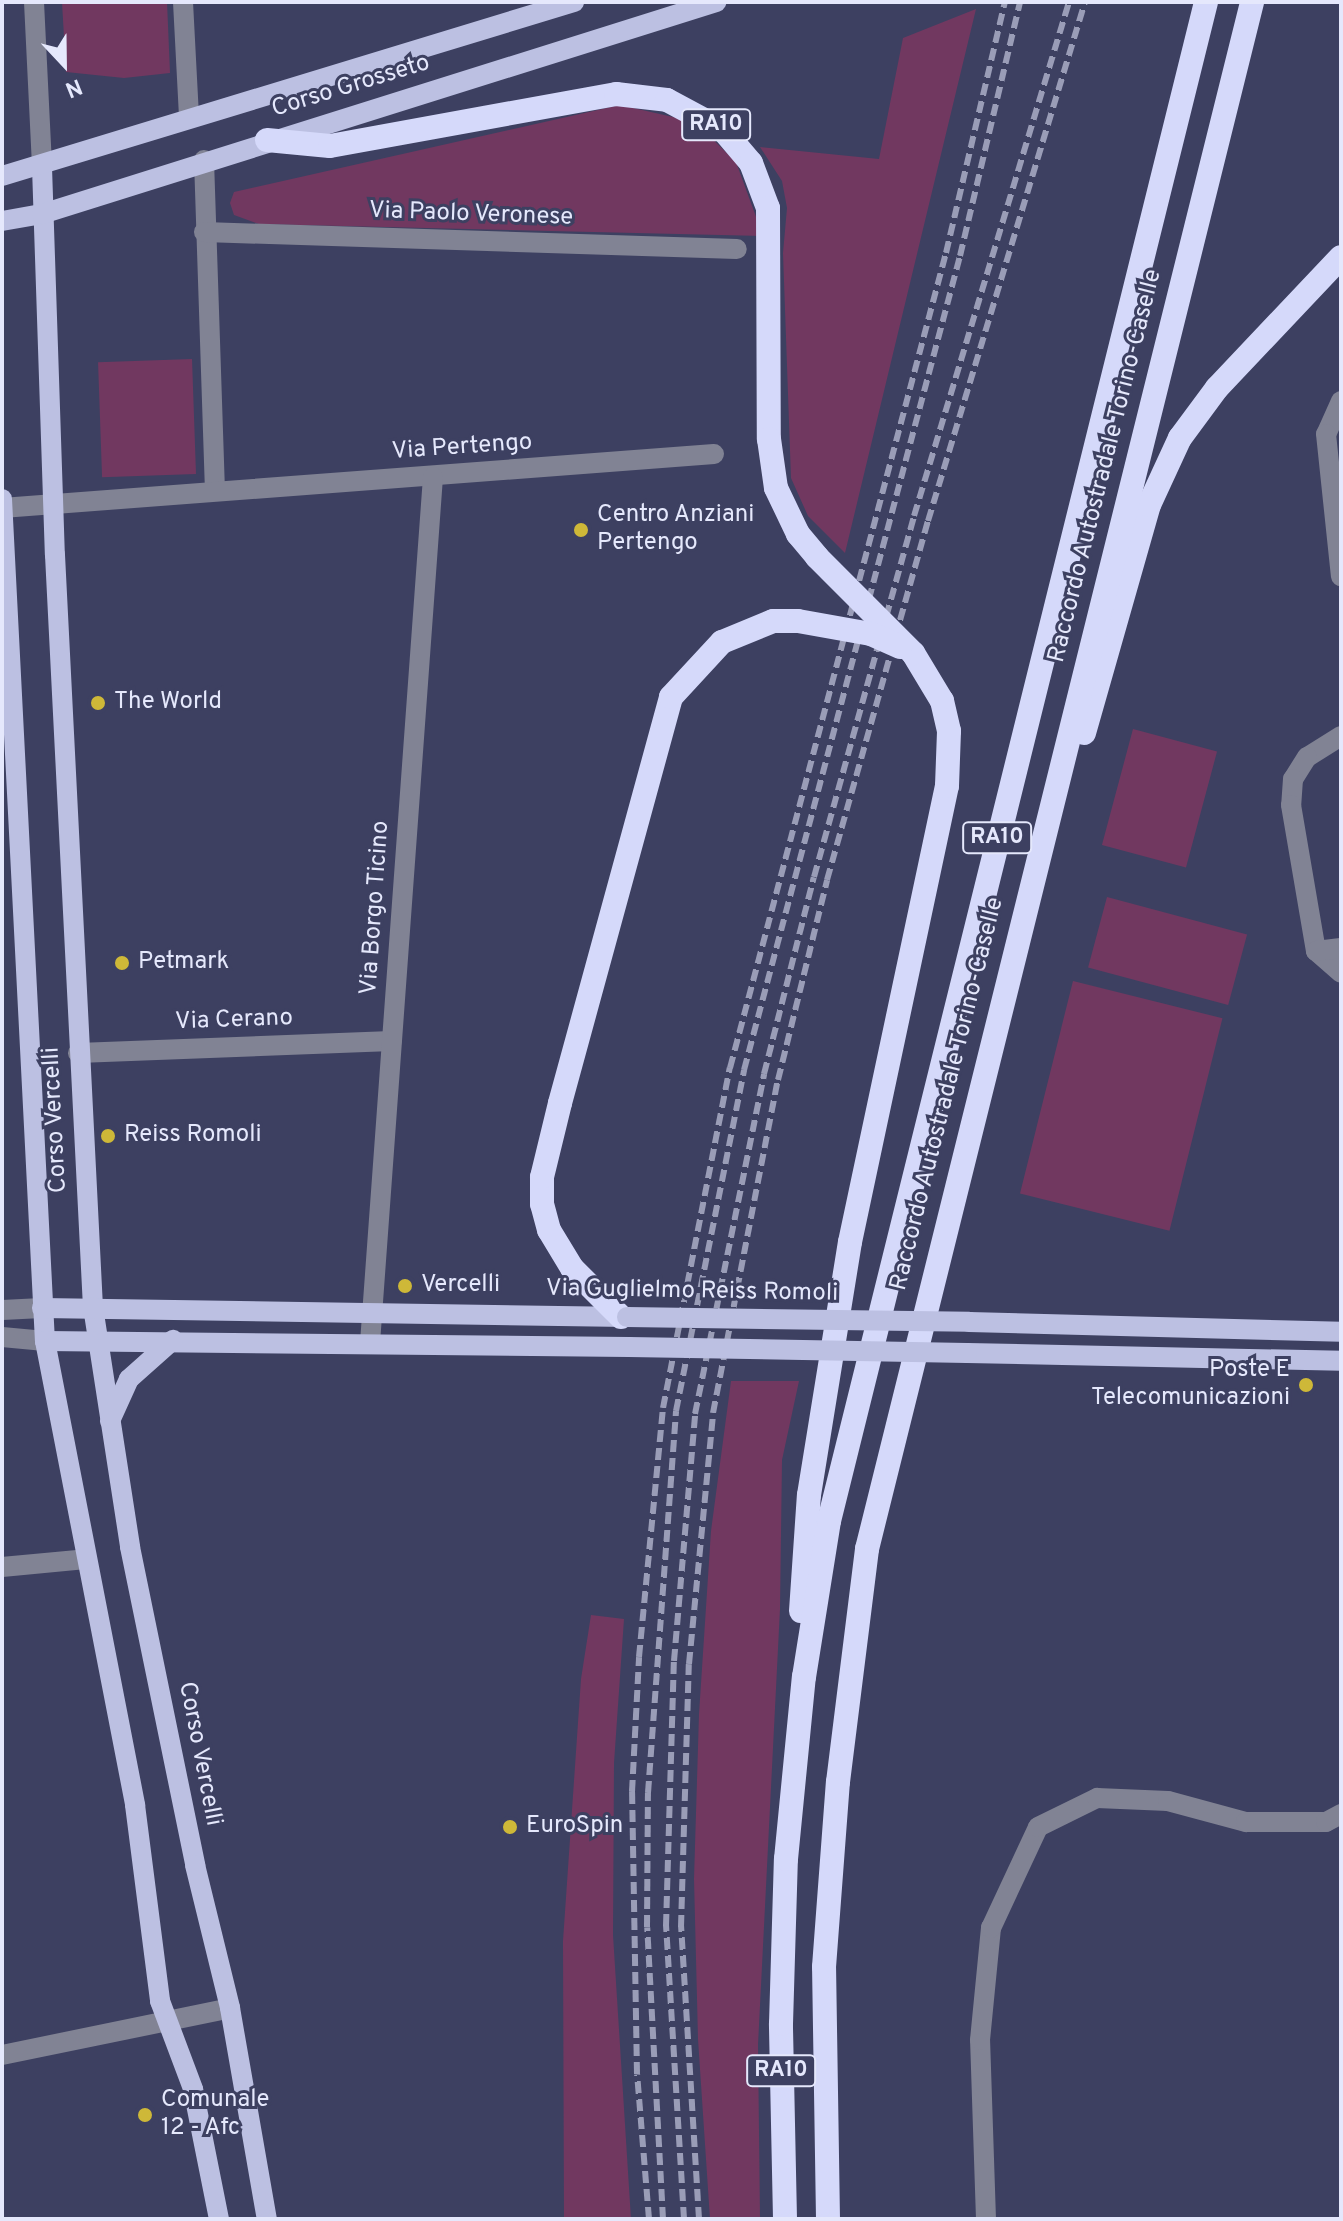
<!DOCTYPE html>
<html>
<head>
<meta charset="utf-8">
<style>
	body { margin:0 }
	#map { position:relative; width:1343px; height:2221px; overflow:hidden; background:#3d4061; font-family:Overpass,sans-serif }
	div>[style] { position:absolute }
	.green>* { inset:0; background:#713860; transform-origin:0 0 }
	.minor>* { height:20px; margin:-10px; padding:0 10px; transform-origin:10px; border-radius:10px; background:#818394 }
	.major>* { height:20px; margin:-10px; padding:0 10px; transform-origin:10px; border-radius:10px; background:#bcc0e2 }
	.highway>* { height:24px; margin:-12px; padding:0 12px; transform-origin:12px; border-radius:12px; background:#d5d9fa }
	.rail>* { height:6px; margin-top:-3px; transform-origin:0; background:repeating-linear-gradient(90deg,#9a9db7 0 12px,transparent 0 18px) }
	.major-bridge>* { height:20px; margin:-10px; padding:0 10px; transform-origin:10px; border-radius:10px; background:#bcc0e2 }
	.highway-bridge>* { height:24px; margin:-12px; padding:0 12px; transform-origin:12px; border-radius:12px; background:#d5d9fa }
	.dots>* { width:22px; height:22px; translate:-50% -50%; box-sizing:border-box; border:4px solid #3d4061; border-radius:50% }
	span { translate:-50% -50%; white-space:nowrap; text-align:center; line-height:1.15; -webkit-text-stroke:6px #3d4061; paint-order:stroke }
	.shield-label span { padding:2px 6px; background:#3d4061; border:2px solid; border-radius:6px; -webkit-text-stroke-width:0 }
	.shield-label { font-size:22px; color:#e5e8fc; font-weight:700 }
	.street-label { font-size:24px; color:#e5e8fc }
	.poi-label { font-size:24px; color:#e5e8fc }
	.left { translate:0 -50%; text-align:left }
	.right { translate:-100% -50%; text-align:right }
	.frame { position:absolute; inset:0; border:4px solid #e5e8fc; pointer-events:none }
	.north { position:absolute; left:24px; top:24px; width:80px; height:80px; -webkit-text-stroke:6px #3d4061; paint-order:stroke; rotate:158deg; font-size:22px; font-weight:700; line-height:32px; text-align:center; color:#e5e8fc }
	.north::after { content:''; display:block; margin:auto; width:28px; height:36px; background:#e5e8fc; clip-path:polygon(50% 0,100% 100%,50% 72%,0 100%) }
</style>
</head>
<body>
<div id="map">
	<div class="green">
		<i style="clip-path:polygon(62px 2px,167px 2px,170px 73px,124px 78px,66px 72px)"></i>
		<i style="clip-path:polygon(976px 9px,845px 553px,808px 516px,791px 478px,783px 253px,787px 208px,782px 181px,760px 147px,879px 159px,903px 38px)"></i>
		<i style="clip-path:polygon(620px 105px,695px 122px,736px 162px,763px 236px,259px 224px,234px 215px,230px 203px,234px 192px)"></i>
		<i style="left:192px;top:359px;width:115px;height:94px;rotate:88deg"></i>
		<i style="left:1133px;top:729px;width:87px;height:120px;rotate:15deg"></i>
		<i style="left:1107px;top:897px;width:145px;height:73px;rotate:15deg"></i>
		<i style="left:1073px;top:981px;width:154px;height:219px;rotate:14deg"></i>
		<i style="clip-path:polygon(731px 1381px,799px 1381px,782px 1460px,780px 1609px,758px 2045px,760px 2219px,710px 2219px,698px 2039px,694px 1879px,699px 1714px,711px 1531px)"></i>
		<i style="clip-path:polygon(591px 1615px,624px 1619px,614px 1763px,613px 1935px,631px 2219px,564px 2219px,563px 1941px,581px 1679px)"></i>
	</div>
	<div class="minor">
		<i style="left:34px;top:2px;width:165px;rotate:87.2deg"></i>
		<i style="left:183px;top:2px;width:116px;rotate:87deg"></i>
		<i style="left:204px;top:160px;width:331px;rotate:88.1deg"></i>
		<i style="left:204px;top:232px;width:533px;rotate:1.83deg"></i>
		<i style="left:1341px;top:401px;width:36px;rotate:114deg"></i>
		<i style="left:1326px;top:434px;width:143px;rotate:84deg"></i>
		<i style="left:2px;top:508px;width:714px;rotate:-4.34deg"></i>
		<i style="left:1341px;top:736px;width:40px;rotate:148deg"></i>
		<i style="left:1307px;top:757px;width:26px;rotate:122deg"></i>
		<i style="left:1293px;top:779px;width:26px;rotate:94deg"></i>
		<i style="left:1291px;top:805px;width:148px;rotate:80.3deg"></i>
		<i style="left:1316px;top:951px;width:33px;rotate:41deg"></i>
		<i style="left:1316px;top:951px;width:25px;rotate:-7deg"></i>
		<i style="left:78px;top:1053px;width:314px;rotate:-2.2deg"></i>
		<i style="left:2px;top:1310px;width:40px;rotate:-2.9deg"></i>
		<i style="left:2px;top:1337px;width:43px;rotate:5.3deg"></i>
		<i style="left:370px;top:1343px;width:868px;rotate:-85.84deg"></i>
		<i style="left:2px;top:1567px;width:84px;rotate:-5.4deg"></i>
		<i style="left:2px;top:2055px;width:233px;rotate:-11.6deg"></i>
		<i style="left:986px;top:2219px;width:179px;rotate:-91.9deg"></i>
		<i style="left:980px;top:2040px;width:113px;rotate:-84.4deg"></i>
		<i style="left:991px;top:1928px;width:111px;rotate:-65deg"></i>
		<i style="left:1038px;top:1827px;width:66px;rotate:-26.2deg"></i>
		<i style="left:1097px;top:1798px;width:71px;rotate:2.4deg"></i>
		<i style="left:1168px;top:1801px;width:81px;rotate:15.1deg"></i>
		<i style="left:1246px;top:1822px;width:80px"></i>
		<i style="left:1326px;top:1822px;width:17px;rotate:-28deg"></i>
	</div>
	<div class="major">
		<i style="left:42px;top:167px;width:388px;rotate:88.1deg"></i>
		<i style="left:55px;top:555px;width:753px;rotate:87.11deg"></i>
		<i style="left:93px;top:1307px;width:243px;rotate:81.2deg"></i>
		<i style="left:130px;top:1547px;width:325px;rotate:78.4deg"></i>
		<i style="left:195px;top:1865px;width:147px;rotate:76.2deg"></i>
		<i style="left:230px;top:2008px;width:214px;rotate:80.1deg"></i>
		<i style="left:2px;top:176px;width:598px;rotate:-16.92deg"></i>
		<i style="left:2px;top:221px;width:41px;rotate:-9.9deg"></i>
		<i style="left:42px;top:214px;width:707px;rotate:-17.46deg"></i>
		<i style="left:2px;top:499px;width:843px;rotate:87.08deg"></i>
		<i style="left:45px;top:1341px;width:473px;rotate:79deg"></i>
		<i style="left:135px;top:1805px;width:198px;rotate:82.7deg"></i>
		<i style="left:160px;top:2001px;width:94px;rotate:69.4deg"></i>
		<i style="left:193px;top:2089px;width:133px;rotate:78.7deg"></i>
		<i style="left:42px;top:1308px;width:585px;rotate:0.88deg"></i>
		<i style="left:969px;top:1322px;width:372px;rotate:1.5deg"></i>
		<i style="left:45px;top:1341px;width:584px;rotate:0.59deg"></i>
		<i style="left:967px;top:1353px;width:374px;rotate:1.2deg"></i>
		<i style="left:110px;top:1421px;width:46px;rotate:-65.7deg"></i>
		<i style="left:129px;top:1379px;width:59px;rotate:-41.6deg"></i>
	</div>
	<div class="highway">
		<i style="left:267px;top:140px;width:63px;rotate:5.4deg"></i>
		<i style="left:330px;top:146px;width:291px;rotate:-10.3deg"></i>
		<i style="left:616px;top:94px;width:51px;rotate:6.7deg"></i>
		<i style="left:667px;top:100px;width:64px;rotate:28.2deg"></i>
		<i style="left:723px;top:130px;width:43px;rotate:49.7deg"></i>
		<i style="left:751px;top:163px;width:48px;rotate:69.3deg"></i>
		<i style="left:768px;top:208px;width:231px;rotate:89.8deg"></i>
		<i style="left:769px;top:439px;width:49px;rotate:81.9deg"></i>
		<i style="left:776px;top:488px;width:51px;rotate:64.4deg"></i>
		<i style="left:798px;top:534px;width:30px;rotate:50deg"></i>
		<i style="left:1084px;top:733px;width:237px;rotate:-74.1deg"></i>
		<i style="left:1149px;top:505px;width:74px;rotate:-65.2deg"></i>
		<i style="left:1180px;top:438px;width:62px;rotate:-53.5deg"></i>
		<i style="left:1217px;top:388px;width:180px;rotate:-46.6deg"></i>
		<i style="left:621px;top:1317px;width:69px;rotate:-135deg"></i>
		<i style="left:572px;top:1268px;width:44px;rotate:-121.2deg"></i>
		<i style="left:549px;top:1230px;width:27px;rotate:-105deg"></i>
		<i style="left:542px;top:1204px;width:27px;rotate:-90deg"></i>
		<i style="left:542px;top:1177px;width:76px;rotate:-76.3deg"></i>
		<i style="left:560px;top:1103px;width:421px;rotate:-74.7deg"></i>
		<i style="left:671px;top:697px;width:75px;rotate:-47.2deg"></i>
		<i style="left:722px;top:642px;width:55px;rotate:-22.4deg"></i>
		<i style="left:773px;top:621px;width:25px"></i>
		<i style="left:801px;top:1611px;width:116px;rotate:-86.1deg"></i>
		<i style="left:809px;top:1495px;width:256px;rotate:-80.8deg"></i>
		<i style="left:850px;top:1242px;width:466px;rotate:-78deg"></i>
		<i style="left:947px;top:786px;width:55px;rotate:-87.9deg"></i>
		<i style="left:949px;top:731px;width:31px;rotate:-103deg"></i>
		<i style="left:942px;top:701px;width:56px;rotate:-121.1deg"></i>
		<i style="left:785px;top:2219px;width:195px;rotate:-91.2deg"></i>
		<i style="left:781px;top:2024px;width:165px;rotate:-88.3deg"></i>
		<i style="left:786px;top:1859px;width:183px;rotate:-84.4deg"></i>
		<i style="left:804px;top:1677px;width:158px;rotate:-80.9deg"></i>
		<i style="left:829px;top:1521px;width:1565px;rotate:-76.06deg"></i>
		<i style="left:828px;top:2219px;width:252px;rotate:-90.9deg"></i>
		<i style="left:824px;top:1967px;width:186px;rotate:-85.7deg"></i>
		<i style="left:838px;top:1782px;width:235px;rotate:-82.9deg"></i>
		<i style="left:867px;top:1549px;width:1594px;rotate:-76.02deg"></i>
	</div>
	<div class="rail">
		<i style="left:649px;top:2219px;width:145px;rotate:-94.7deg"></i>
		<i style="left:637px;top:2074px;width:282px;rotate:-91deg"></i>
		<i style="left:632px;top:1792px;width:135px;rotate:-87deg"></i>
		<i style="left:639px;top:1657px;width:250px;rotate:-84.5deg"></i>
		<i style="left:663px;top:1408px;width:347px;rotate:-78.9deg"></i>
		<i style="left:730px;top:1068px;width:843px;rotate:-75.16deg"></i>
		<i style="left:946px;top:253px;width:258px;rotate:-76.8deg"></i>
		<i style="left:663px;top:2219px;width:292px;rotate:-93.1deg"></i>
		<i style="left:647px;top:1927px;width:134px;rotate:-89.6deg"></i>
		<i style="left:648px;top:1793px;width:383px;rotate:-85.8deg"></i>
		<i style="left:676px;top:1411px;width:348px;rotate:-78.7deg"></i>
		<i style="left:744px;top:1070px;width:842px;rotate:-75.14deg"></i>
		<i style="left:960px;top:256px;width:261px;rotate:-76.7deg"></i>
		<i style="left:684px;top:2219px;width:294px;rotate:-93.5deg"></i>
		<i style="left:666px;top:1926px;width:265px;rotate:-88.3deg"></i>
		<i style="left:674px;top:1661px;width:248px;rotate:-85.1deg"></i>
		<i style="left:695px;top:1414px;width:347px;rotate:-78.5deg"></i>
		<i style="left:764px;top:1074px;width:203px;rotate:-75.8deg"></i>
		<i style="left:814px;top:877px;width:375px;rotate:-74.5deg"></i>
		<i style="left:914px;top:516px;width:537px;rotate:-73.22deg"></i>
		<i style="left:699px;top:2219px;width:293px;rotate:-93.5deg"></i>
		<i style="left:681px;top:1927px;width:263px;rotate:-88.3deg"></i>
		<i style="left:689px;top:1664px;width:252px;rotate:-84.5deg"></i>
		<i style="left:713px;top:1413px;width:339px;rotate:-79deg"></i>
		<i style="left:778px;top:1080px;width:206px;rotate:-76.2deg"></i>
		<i style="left:827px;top:880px;width:373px;rotate:-74.3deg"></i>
		<i style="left:928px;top:521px;width:542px;rotate:-73.17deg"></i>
	</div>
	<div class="major-bridge">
		<i style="left:627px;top:1317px;width:342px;rotate:0.8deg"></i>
		<i style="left:629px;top:1347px;width:338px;rotate:1deg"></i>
	</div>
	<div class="highway-bridge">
		<i style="left:817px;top:557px;width:136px;rotate:45deg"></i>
		<i style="left:798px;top:621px;width:74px;rotate:10.1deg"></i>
		<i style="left:871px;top:634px;width:32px;rotate:24deg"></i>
	</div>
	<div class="dots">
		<i style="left:581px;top:530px;background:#ceb838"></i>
		<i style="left:98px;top:703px;background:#ceb838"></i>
		<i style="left:122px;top:963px;background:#ceb838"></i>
		<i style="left:108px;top:1136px;background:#ceb838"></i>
		<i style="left:405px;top:1286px;background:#ceb838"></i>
		<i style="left:1306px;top:1385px;background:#ceb838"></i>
		<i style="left:510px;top:1827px;background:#ceb838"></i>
		<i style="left:145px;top:2115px;background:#ceb838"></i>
	</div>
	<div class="shield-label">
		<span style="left:716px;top:125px">RA10</span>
		<span style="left:997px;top:838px">RA10</span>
		<span style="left:781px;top:2071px">RA10</span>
	</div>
	<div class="street-label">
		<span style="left:351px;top:87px;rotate:-17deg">Corso Grosseto</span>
		<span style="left:471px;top:215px;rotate:2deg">Via Paolo Veronese</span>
		<span style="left:462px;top:448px;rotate:-4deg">Via Pertengo</span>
		<span style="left:1106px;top:466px;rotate:-76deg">Raccordo Autostradale Torino-Caselle</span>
		<span style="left:376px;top:908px;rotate:-86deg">Via Borgo Ticino</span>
		<span style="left:234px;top:1021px;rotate:-2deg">Via Cerano</span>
		<span style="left:948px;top:1094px;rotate:-76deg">Raccordo Autostradale Torino-Caselle</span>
		<span style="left:56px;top:1120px;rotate:-93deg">Corso Vercelli</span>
		<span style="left:692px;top:1292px;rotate:1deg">Via Guglielmo Reiss Romoli</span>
		<span style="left:199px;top:1754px;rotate:79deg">Corso Vercelli</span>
	</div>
	<div class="poi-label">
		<span class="left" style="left:597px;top:530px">Centro Anziani<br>Pertengo</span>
		<span class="left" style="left:114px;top:703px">The World</span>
		<span class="left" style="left:138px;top:963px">Petmark</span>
		<span class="left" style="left:124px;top:1136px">Reiss Romoli</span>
		<span class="left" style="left:421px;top:1286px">Vercelli</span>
		<span class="right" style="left:1290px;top:1385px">Poste E<br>Telecomunicazioni</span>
		<span class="left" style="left:526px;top:1827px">EuroSpin</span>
		<span class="left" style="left:161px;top:2115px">Comunale<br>12 - Afc</span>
	</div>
	<div class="frame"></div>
	<div class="north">N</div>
</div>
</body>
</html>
